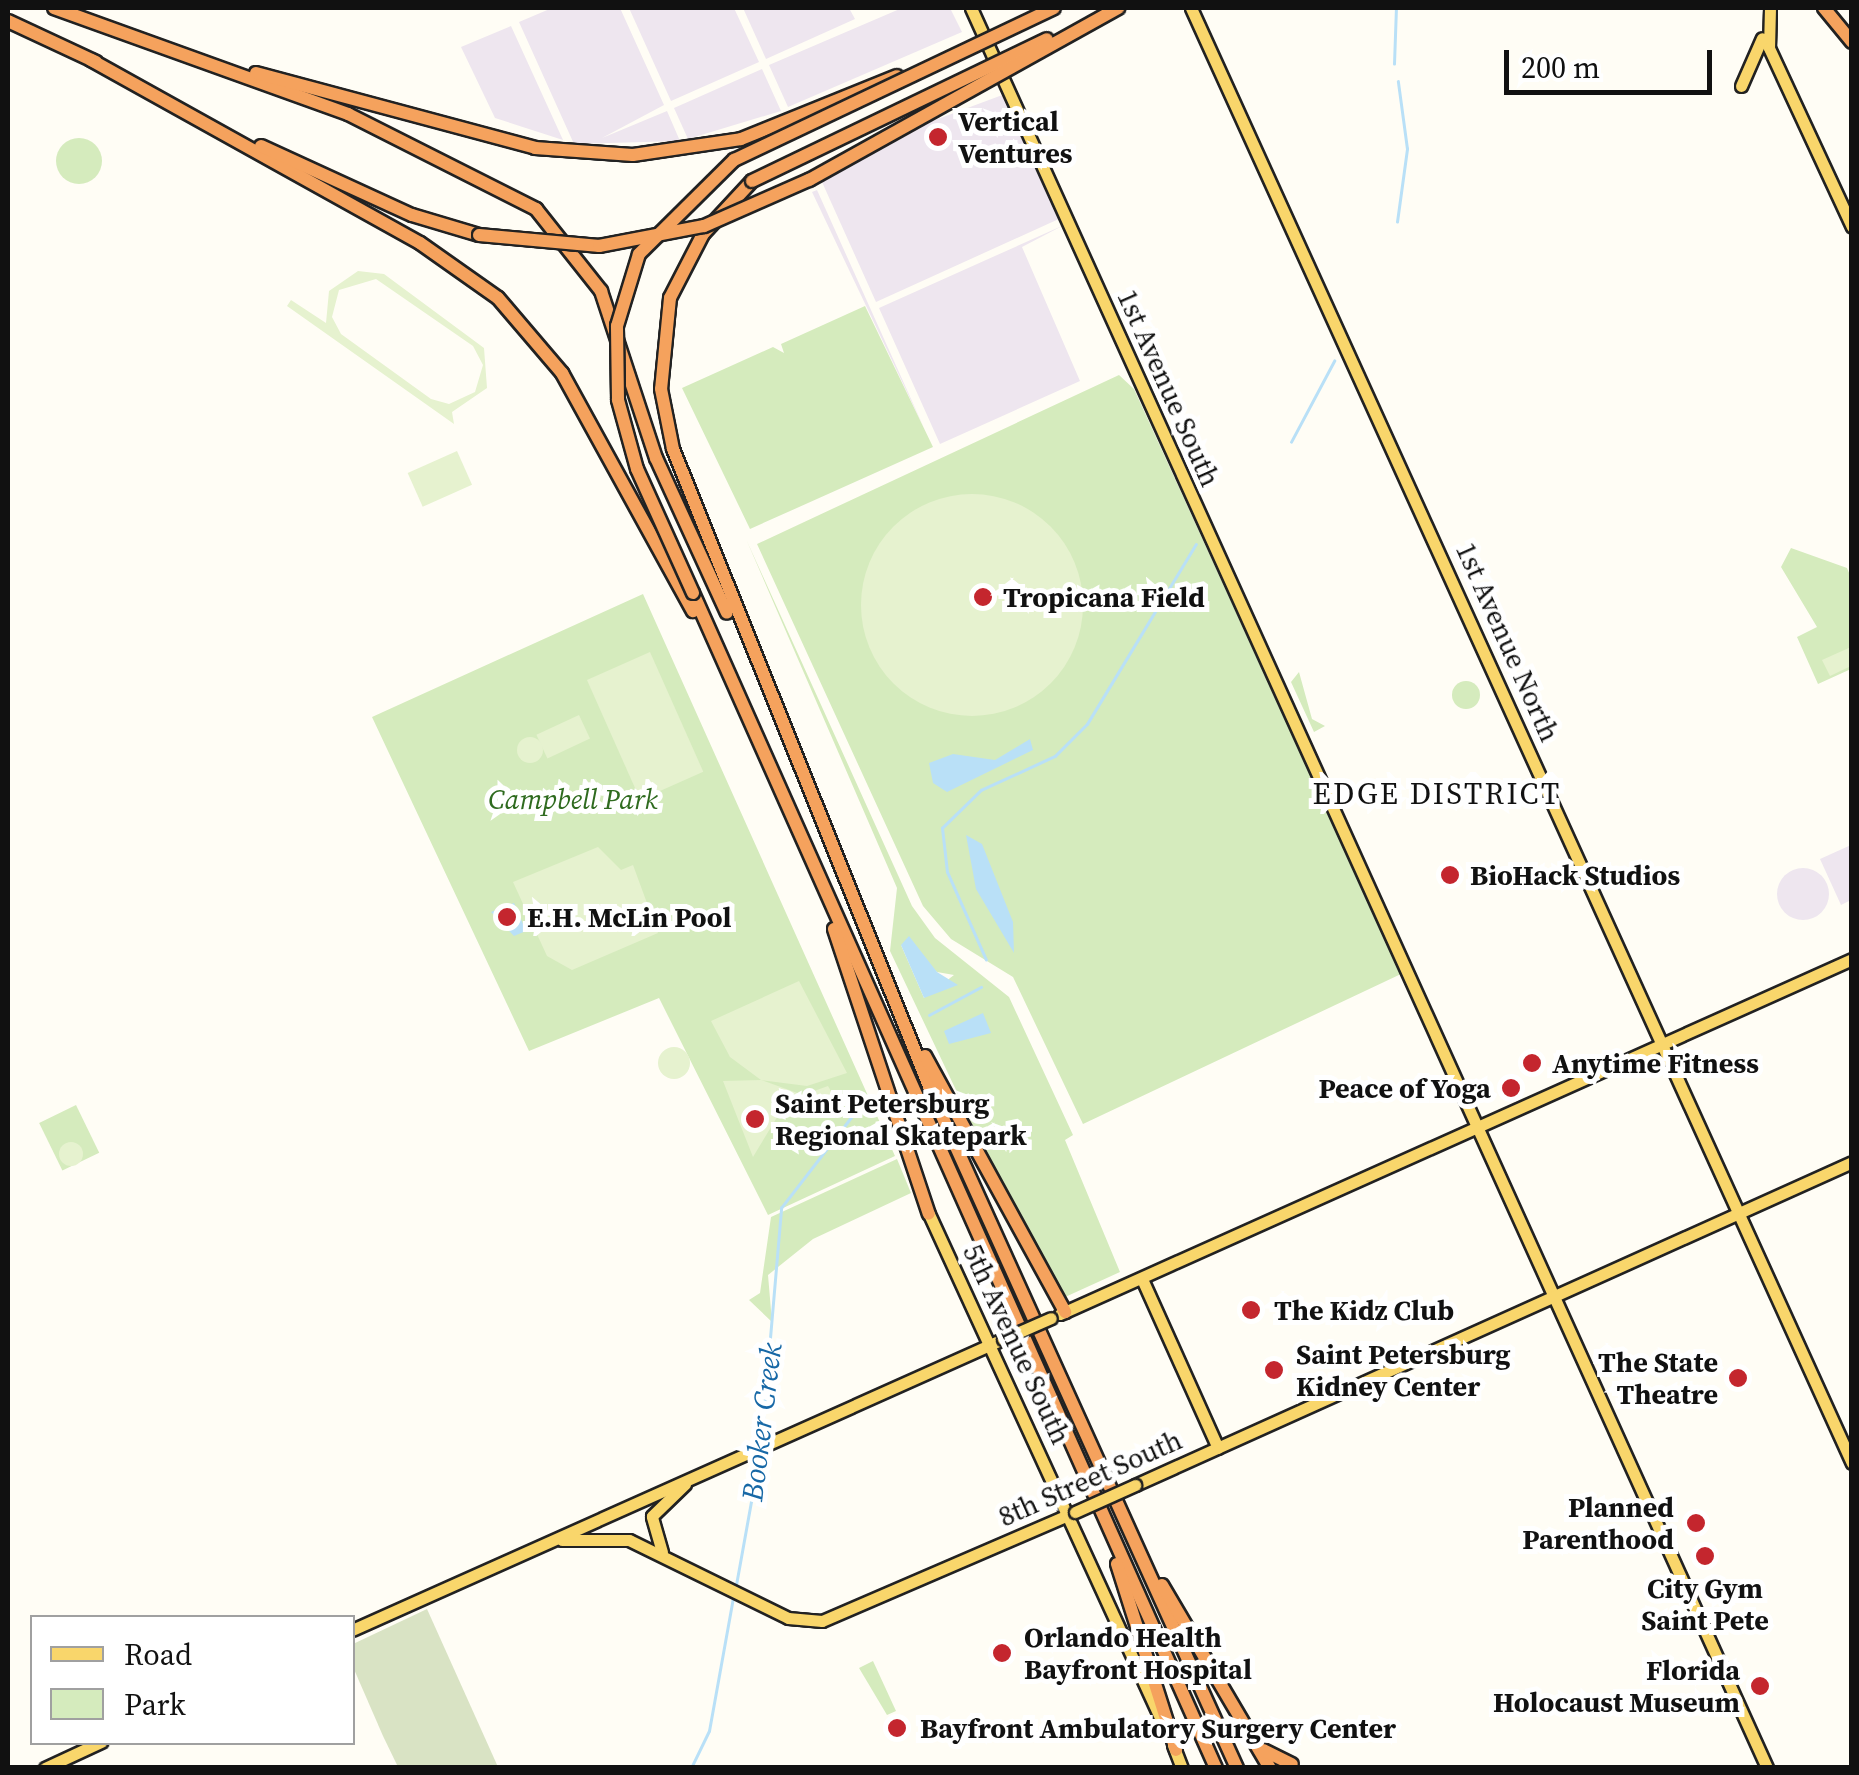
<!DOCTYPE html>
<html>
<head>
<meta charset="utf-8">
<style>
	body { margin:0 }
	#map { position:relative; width:1859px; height:1775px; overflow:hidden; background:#fffdf5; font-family:"Source Serif 4",serif }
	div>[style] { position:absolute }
	.industrial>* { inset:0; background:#eee6ef }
	.round { border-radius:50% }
	.green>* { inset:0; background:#d5ebbd; transform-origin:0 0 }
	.cemetery>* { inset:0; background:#d9e3c4 }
	.pitch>* { inset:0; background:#e6f2cf; transform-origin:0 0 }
	.water>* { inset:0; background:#b9e0f7 }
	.stream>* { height:2.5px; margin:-1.25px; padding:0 1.25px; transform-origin:1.25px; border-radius:1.25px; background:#b9e0f7 }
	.roads { filter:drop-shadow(2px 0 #222) drop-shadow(-2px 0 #222) drop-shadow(0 2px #222) drop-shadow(0 -2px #222) }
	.major>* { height:11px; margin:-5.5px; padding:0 5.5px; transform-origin:5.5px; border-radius:5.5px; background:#f9d66b }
	.highway>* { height:12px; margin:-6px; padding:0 6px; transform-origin:6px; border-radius:6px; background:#f5a25d }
	.bridges { filter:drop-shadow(2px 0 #222) drop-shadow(-2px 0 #222) drop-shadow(0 2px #222) drop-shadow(0 -2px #222) }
	.major-bridge>* { height:11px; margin:-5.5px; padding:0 5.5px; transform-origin:5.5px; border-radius:5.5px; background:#f9d66b }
	.highway-bridge>* { height:12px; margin:-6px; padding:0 6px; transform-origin:6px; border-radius:6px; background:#f5a25d }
	.dots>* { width:28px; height:28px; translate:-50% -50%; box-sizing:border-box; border:5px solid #fff; border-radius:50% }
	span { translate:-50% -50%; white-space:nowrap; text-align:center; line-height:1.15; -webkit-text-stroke:10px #fff; paint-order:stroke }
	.poi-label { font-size:28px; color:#111; font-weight:700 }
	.left { translate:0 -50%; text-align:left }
	.right { translate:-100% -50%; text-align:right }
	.street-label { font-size:28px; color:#111 }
	.park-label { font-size:28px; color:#2f6b1f; font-style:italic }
	.neighbourhood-label { font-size:30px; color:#111; letter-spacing:2.5px }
	.water-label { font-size:30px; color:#1768a6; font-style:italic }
	.frame { position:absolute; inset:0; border:10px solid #111; pointer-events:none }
	.legend { position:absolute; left:30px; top:1615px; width:325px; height:130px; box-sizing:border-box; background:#fff; border:2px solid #a0a0a0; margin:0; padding:12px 18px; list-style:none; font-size:30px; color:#111 }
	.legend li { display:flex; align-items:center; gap:20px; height:50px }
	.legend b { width:50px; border:2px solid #a0a0a0 }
	.scale { position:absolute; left:1504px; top:50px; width:208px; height:45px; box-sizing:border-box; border:5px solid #111; border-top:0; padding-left:12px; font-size:30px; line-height:35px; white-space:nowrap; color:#111; -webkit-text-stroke:8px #fff; paint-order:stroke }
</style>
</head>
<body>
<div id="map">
	<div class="industrial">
		<i style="clip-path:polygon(552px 8px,620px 8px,664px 105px,602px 138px,667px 111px,680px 141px,574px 144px,519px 22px)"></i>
		<i style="clip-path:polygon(629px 8px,734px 8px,759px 62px,671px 101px)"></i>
		<i style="clip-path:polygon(743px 8px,849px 8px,855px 19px,766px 59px)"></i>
		<i style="clip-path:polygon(902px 8px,950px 8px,962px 32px,788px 107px,769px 65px)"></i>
		<i style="clip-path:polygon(511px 26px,563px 140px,495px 118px,461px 47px)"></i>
		<i style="clip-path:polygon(762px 69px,781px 111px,688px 139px,674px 108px)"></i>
		<i style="clip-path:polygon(1005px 94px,1061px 218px,876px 302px,822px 182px,919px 126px)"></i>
		<i style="clip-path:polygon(817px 190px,925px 430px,812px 192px)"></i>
		<i style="clip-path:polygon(1064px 225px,1022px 247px,1080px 381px,940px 444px,879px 308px)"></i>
		<i style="clip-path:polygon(1851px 845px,1851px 900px,1841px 905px,1820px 859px)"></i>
		<i class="round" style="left:1777px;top:868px;width:52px;height:52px"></i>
	</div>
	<div class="green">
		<i class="round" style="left:56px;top:138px;width:46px;height:46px"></i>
		<i style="clip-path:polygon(865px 306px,933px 447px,750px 529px,682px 388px,773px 347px,784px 353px,781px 344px)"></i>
		<i style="clip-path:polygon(1119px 375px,1134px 389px,1401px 974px,1083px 1124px,1013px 977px,951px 939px,923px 906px,757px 544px)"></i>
		<i style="clip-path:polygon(evenodd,746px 539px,912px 906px,935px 938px,1009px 997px,1073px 1135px,1065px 1140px,1120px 1272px,1063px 1298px,1020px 1225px,890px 951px,897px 888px,746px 539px,901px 945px,937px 972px,954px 975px,924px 998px,901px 945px)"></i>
		<i style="clip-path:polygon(1791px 548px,1847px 568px,1852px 580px,1851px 669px,1818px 684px,1797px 637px,1817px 627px,1781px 567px)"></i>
		<i style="clip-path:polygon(643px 594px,895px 1156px,768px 1215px,659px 998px,529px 1051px,372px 717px)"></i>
		<i style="clip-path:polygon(1299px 672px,1312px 719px,1325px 726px,1314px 732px,1291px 682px)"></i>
		<i class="round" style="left:1452px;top:681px;width:28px;height:28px"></i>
		<i style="left:76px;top:1105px;width:53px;height:41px;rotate:64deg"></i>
		<i style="clip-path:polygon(897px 1159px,911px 1193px,813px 1239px,768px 1275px,772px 1322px,749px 1300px,760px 1293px,771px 1217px)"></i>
		<i style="clip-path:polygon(873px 1661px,896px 1711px,887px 1715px,859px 1668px)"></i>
	</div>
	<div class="cemetery">
		<i style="clip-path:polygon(427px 1609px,498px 1767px,398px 1767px,383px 1736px,353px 1667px,353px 1644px)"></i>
	</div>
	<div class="pitch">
		<i style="clip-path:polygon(evenodd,358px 271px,384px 274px,484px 348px,487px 388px,452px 412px,454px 424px,287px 306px,291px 300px,326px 323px,329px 291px,358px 271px,376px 279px,473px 346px,483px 365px,475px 392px,449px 404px,431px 399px,341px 334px,332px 317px,339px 290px,376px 279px)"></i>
		<i style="left:457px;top:451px;width:37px;height:54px;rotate:66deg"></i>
		<i class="round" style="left:861px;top:494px;width:222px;height:222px"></i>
		<i style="clip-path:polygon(1851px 647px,1851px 666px,1830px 676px,1822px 660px)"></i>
		<i style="left:650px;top:652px;width:131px;height:69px;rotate:66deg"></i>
		<i style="left:579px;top:715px;width:26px;height:47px;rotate:65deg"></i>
		<i class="round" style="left:517px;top:737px;width:26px;height:26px"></i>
		<i style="clip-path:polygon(598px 847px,621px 870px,633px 865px,658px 933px,572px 970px,547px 956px,513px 882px)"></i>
		<i style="clip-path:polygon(799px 981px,847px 1073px,807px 1086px,761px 1080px,803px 1095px,828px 1086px,835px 1098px,779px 1114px,753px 1157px,723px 1081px,761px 1080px,730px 1057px,711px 1021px)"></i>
		<i class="round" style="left:658px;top:1047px;width:32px;height:32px"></i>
		<i class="round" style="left:59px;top:1142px;width:24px;height:24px"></i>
	</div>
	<div class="water">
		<i style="clip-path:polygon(1030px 739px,1033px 750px,947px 792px,933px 783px,929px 763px,953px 754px,995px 760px)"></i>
		<i style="clip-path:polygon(966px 835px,982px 844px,1013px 922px,1014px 953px,976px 889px)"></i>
		<i style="clip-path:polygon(514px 903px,526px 931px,514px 936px,491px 912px)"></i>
		<i style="clip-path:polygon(909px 936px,937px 972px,958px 985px,924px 998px,901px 945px)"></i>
		<i style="clip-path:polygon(983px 1013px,991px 1033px,949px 1044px,944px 1031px)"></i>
	</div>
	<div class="stream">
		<i style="left:1394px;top:64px;width:56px;rotate:-88deg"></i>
		<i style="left:1397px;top:222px;width:74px;rotate:-82.2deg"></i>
		<i style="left:1407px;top:149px;width:68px;rotate:-97.7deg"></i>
		<i style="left:1291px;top:442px;width:92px;rotate:-62deg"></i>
		<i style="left:986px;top:960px;width:96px;rotate:-113.9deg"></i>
		<i style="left:947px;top:872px;width:44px;rotate:-96.5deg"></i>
		<i style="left:942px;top:828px;width:54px;rotate:-44.3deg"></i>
		<i style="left:981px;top:790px;width:81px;rotate:-24.7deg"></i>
		<i style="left:1055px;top:756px;width:45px;rotate:-45deg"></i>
		<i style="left:1087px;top:724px;width:210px;rotate:-58.8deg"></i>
		<i style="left:929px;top:1015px;width:59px;rotate:-28.3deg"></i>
		<i style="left:761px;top:1443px;width:236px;rotate:-85.1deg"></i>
		<i style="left:781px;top:1208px;width:139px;rotate:-52.3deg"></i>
		<i style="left:736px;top:1585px;width:136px;rotate:-79.8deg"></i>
		<i style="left:691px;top:1768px;width:41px;rotate:-64.1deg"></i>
		<i style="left:709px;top:1731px;width:135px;rotate:-79.8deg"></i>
	</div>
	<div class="roads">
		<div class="major">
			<i style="left:971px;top:8px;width:1932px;rotate:65.66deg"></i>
			<i style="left:1191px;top:8px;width:1598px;rotate:65.57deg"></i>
			<i style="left:1770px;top:8px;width:40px;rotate:91.4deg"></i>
			<i style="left:1769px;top:48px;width:197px;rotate:65.1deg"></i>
			<i style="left:1741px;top:86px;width:52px;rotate:-66.4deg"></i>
			<i style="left:929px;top:1214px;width:561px;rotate:65.35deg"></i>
			<i style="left:1142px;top:1279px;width:185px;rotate:65.8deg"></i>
			<i style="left:1060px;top:1314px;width:868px;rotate:-24.14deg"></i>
			<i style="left:1135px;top:1485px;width:786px;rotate:-24.25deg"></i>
			<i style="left:562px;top:1540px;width:67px"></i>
			<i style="left:629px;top:1540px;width:177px;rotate:26.1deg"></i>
			<i style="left:788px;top:1618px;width:34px;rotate:5deg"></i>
			<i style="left:822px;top:1621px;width:271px;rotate:-23.3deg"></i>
			<i style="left:662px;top:1552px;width:37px;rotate:-106deg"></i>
			<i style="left:652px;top:1516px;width:46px;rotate:-44.1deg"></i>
			<i style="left:352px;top:1630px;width:713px;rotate:-24.08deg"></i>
			<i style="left:1173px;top:1745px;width:25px;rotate:69deg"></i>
			<i style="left:45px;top:1768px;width:62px;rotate:-24.9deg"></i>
		</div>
		<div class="highway">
			<i style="left:54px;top:8px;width:313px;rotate:19.8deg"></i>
			<i style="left:348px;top:114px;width:211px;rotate:26.8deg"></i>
			<i style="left:536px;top:209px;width:105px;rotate:51.6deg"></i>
			<i style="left:601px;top:291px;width:176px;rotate:71.8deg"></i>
			<i style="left:656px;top:458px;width:170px;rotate:65.4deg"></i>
			<i style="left:1824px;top:8px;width:44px;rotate:50.5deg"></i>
			<i style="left:8px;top:21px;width:97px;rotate:25deg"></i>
			<i style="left:91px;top:60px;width:376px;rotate:29.1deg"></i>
			<i style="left:420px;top:243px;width:95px;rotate:35.2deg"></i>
			<i style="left:498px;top:298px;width:99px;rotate:49.5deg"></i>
			<i style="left:562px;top:373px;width:272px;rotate:61.2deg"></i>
			<i style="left:256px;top:73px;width:289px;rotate:15deg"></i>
			<i style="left:535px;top:148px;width:98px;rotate:4.1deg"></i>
			<i style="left:633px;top:155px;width:109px;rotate:-8.4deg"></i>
			<i style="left:741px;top:139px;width:168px;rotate:-22deg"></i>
			<i style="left:261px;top:146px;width:166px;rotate:24.6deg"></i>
			<i style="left:412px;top:215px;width:70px;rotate:16.6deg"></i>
			<i style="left:752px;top:181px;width:72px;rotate:132.8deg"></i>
			<i style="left:703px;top:234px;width:72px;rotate:117.3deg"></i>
			<i style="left:670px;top:298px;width:91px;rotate:95.6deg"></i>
			<i style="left:661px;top:389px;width:61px;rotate:78.7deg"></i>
			<i style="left:673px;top:449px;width:697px;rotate:68.11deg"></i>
			<i style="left:933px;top:1096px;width:738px;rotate:65.66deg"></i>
			<i style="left:693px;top:593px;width:1286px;rotate:66.01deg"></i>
			<i style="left:834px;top:929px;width:300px;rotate:71.6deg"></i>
			<i style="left:925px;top:1056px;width:292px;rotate:61.3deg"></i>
			<i style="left:1117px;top:1564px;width:195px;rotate:72.4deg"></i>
			<i style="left:1162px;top:1585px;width:212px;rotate:59.5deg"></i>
			<i style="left:1263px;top:1750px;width:32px;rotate:26deg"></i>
		</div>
	</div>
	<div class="bridges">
		<div class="major-bridge">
			<i style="left:1003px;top:1339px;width:52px;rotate:-23.6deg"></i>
			<i style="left:1075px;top:1512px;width:66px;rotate:-24.2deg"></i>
		</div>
		<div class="highway-bridge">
			<i style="left:752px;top:181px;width:327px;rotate:-25.7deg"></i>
			<i style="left:479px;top:235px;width:121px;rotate:5.2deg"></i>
			<i style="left:599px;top:246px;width:107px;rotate:-10.8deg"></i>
			<i style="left:704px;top:226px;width:115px;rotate:-23.7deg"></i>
			<i style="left:809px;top:180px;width:354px;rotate:-29.1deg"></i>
			<i style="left:693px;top:593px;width:136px;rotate:-114.3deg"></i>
			<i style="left:637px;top:469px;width:72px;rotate:-105.4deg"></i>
			<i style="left:618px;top:400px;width:74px;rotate:-90.8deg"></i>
			<i style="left:617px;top:326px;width:75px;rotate:-73deg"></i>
			<i style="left:639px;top:254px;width:134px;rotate:-44.7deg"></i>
			<i style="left:734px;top:160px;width:354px;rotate:-25.4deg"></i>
		</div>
	</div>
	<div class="dots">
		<i style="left:938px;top:137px;background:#c4262e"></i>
		<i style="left:983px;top:597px;background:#c4262e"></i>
		<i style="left:1450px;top:875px;background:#c4262e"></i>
		<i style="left:507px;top:917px;background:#c4262e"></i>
		<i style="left:1532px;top:1063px;background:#c4262e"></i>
		<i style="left:1511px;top:1088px;background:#c4262e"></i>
		<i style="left:755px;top:1119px;background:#c4262e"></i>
		<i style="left:1251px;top:1310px;background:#c4262e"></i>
		<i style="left:1274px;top:1370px;background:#c4262e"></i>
		<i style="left:1738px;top:1378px;background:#c4262e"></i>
		<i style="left:1696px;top:1523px;background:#c4262e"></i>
		<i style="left:1705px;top:1556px;background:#c4262e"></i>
		<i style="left:1002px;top:1653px;background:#c4262e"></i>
		<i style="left:1760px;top:1686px;background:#c4262e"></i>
		<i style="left:897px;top:1728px;background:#c4262e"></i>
	</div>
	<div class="poi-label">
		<span class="left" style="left:958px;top:137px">Vertical<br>Ventures</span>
		<span class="left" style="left:1003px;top:597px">Tropicana Field</span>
		<span class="left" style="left:1470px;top:875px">BioHack Studios</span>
		<span class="left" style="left:527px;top:917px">E.H. McLin Pool</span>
		<span class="left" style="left:1552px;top:1063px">Anytime Fitness</span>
		<span class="right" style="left:1491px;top:1088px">Peace of Yoga</span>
		<span class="left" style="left:775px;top:1119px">Saint Petersburg<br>Regional Skatepark</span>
		<span class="left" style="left:1274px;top:1310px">The Kidz Club</span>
		<span class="left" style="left:1296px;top:1370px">Saint Petersburg<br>Kidney Center</span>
		<span class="right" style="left:1718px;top:1378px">The State<br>Theatre</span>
		<span class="right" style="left:1674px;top:1523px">Planned<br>Parenthood</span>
		<span style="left:1705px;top:1604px">City Gym<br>Saint Pete</span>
		<span class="left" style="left:1024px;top:1653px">Orlando Health<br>Bayfront Hospital</span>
		<span class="right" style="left:1740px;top:1686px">Florida<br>Holocaust Museum</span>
		<span class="left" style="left:920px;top:1728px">Bayfront Ambulatory Surgery Center</span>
	</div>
	<div class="street-label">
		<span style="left:1169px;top:388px;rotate:66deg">1st Avenue South</span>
		<span style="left:1508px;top:642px;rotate:66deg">1st Avenue North</span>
		<span style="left:1017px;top:1344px;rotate:65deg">5th Avenue South</span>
		<span style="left:1090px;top:1478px;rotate:-24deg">8th Street South</span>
	</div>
	<div class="park-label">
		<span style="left:573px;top:799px">Campbell Park</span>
	</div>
	<div class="neighbourhood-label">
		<span style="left:1437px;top:794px">EDGE DISTRICT</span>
	</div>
	<div class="water-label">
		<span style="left:762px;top:1422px;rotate:-83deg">Booker Creek</span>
	</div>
	<div class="frame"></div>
	<ul class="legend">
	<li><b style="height:12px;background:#f9d66b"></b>Road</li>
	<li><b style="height:28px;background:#d5ebbd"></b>Park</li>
	</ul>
	<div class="scale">200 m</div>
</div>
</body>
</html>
